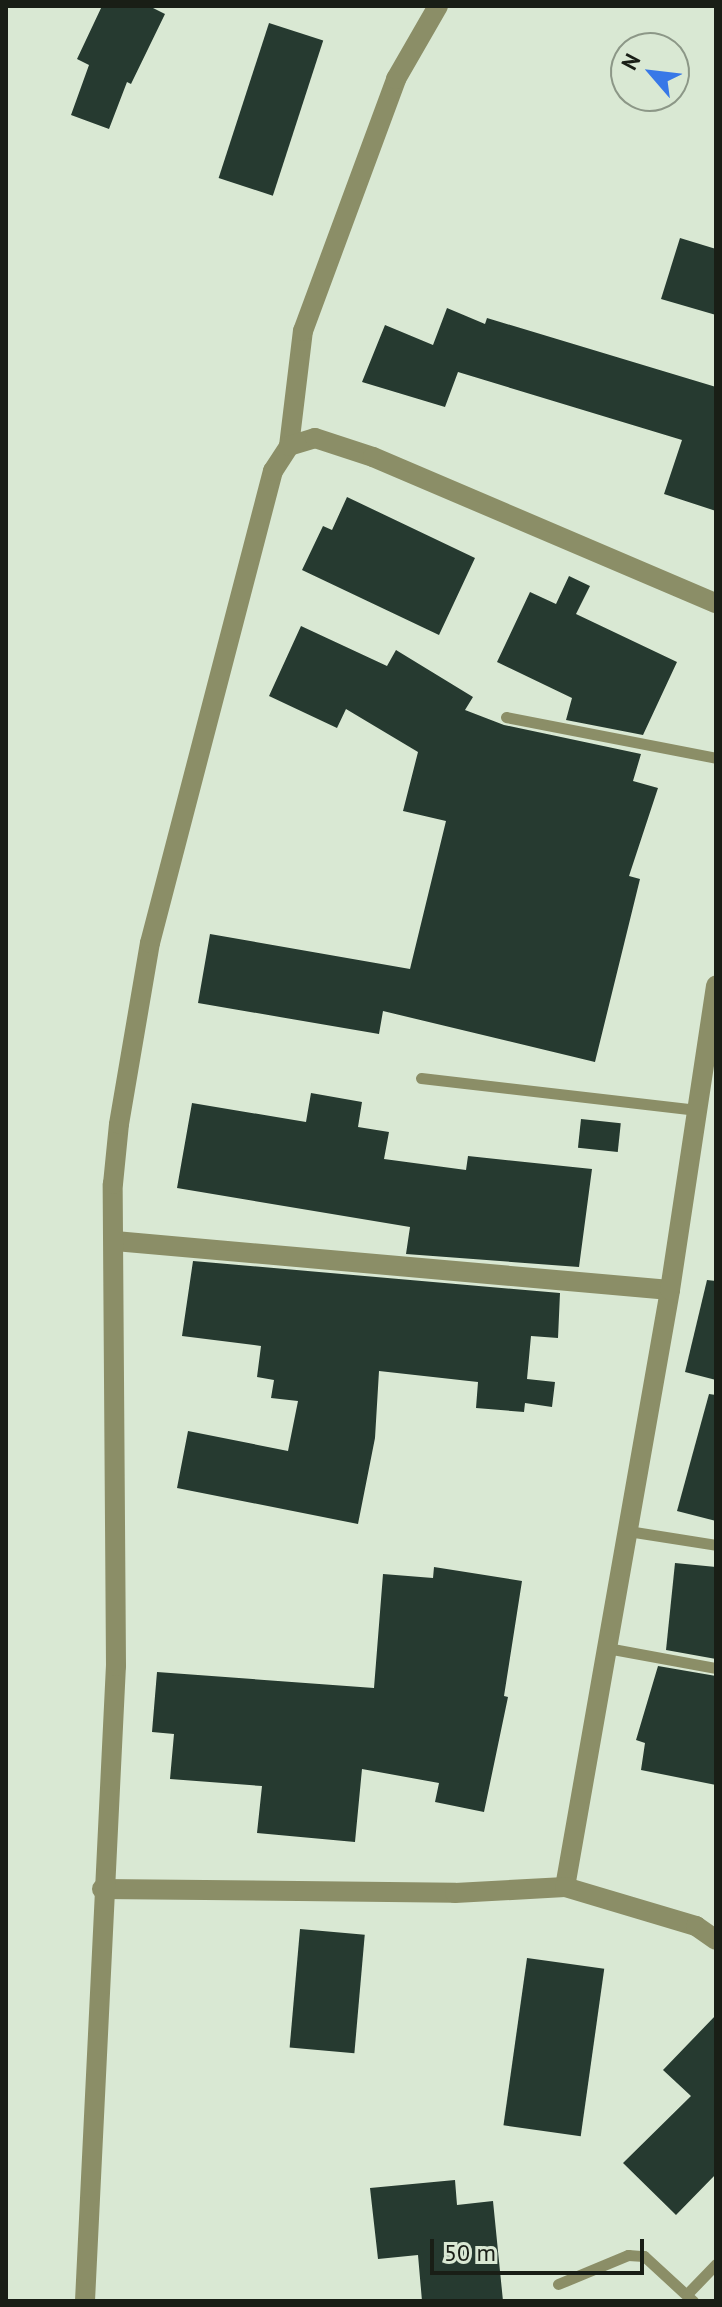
<!DOCTYPE html>
<html>
<head>
<meta charset="utf-8">
<style>
	body { margin:0 }
	#map { position:relative; width:722px; height:2307px; overflow:hidden; background:#d9e8d3; font-family:"PT Sans",sans-serif }
	div>[style] { position:absolute }
	.building>* { inset:0; background:#263a30; transform-origin:0 0 }
	.lane>* { height:11px; margin:-5.5px; padding:0 5.5px; transform-origin:5.5px; border-radius:5.5px; background:#8b8e67 }
	.street>* { height:20px; margin:-10px; padding:0 10px; transform-origin:10px; border-radius:10px; background:#8b8e67 }
	span { translate:-50% -50%; white-space:nowrap; text-align:center; line-height:1.15; -webkit-text-stroke:8px #d9e8d3; paint-order:stroke }
	.frame { position:absolute; inset:0; border:8px solid #191e16; pointer-events:none }
	.north { position:absolute; left:610px; top:32px; width:80px; height:80px; box-sizing:border-box; background:#d9e8d3; border:2px solid #8c9787; border-radius:50%; rotate:298deg; font-size:22px; font-weight:700; line-height:32px; text-align:center; color:#191e16 }
	.north::after { content:''; display:block; margin:auto; width:28px; height:36px; background:#3878e7; clip-path:polygon(50% 0,100% 100%,50% 72%,0 100%) }
	.scale { position:absolute; left:430px; top:2239px; width:214px; height:36px; box-sizing:border-box; border:4px solid #191e16; border-top:0; padding-left:10px; font-size:24px; line-height:28px; white-space:nowrap; color:#191e16; -webkit-text-stroke:6px #d9e8d3; paint-order:stroke }
</style>
</head>
<body>
<div id="map">
	<div class="building">
		<i style="clip-path:polygon(102px 6px,149px 6px,165px 14px,131px 84px,127px 82px,109px 129px,71px 115px,89px 65px,77px 59px)"></i>
		<i style="left:269px;top:23px;width:57px;height:163px;rotate:18deg"></i>
		<i style="clip-path:polygon(680px 238px,716px 249px,716px 315px,661px 299px)"></i>
		<i style="clip-path:polygon(447px 308px,485px 324px,487px 318px,716px 387px,716px 511px,664px 494px,682px 440px,458px 372px,445px 407px,362px 382px,385px 325px,433px 345px)"></i>
		<i style="clip-path:polygon(347px 497px,475px 558px,439px 635px,302px 570px,323px 526px,332px 530px)"></i>
		<i style="clip-path:polygon(569px 576px,590px 586px,576px 614px,677px 662px,643px 735px,566px 720px,572px 698px,497px 662px,530px 592px,556px 604px)"></i>
		<i style="clip-path:polygon(301px 626px,387px 666px,396px 650px,473px 697px,465px 710px,504px 725px,641px 754px,633px 781px,658px 788px,629px 876px,640px 879px,595px 1062px,383px 1011px,379px 1034px,198px 1003px,210px 934px,410px 969px,446px 821px,403px 811px,418px 752px,346px 709px,337px 728px,269px 696px)"></i>
		<i style="clip-path:polygon(311px 1093px,362px 1102px,358px 1127px,389px 1132px,384px 1159px,466px 1170px,468px 1156px,592px 1169px,579px 1267px,406px 1254px,410px 1227px,177px 1188px,192px 1103px,306px 1122px)"></i>
		<i style="left:581px;top:1119px;width:40px;height:29px;rotate:6deg"></i>
		<i style="clip-path:polygon(193px 1261px,560px 1293px,558px 1338px,531px 1336px,527px 1379px,555px 1382px,552px 1407px,525px 1403px,524px 1412px,476px 1408px,478px 1382px,379px 1371px,375px 1438px,358px 1524px,177px 1488px,188px 1431px,288px 1451px,298px 1401px,271px 1398px,274px 1380px,257px 1377px,261px 1346px,182px 1336px)"></i>
		<i style="clip-path:polygon(707px 1280px,716px 1281px,716px 1380px,685px 1372px)"></i>
		<i style="clip-path:polygon(709px 1394px,716px 1395px,716px 1521px,677px 1511px)"></i>
		<i style="clip-path:polygon(675px 1563px,716px 1567px,716px 1659px,666px 1650px)"></i>
		<i style="clip-path:polygon(434px 1567px,522px 1581px,504px 1696px,508px 1697px,484px 1812px,435px 1802px,439px 1783px,362px 1769px,355px 1842px,257px 1833px,262px 1786px,170px 1779px,174px 1734px,152px 1732px,157px 1672px,374px 1688px,383px 1574px,433px 1578px)"></i>
		<i style="clip-path:polygon(658px 1666px,716px 1676px,716px 1785px,641px 1770px,645px 1743px,636px 1740px)"></i>
		<i style="left:300px;top:1929px;width:65px;height:119px;rotate:5deg"></i>
		<i style="left:527px;top:1958px;width:78px;height:169px;rotate:8deg"></i>
		<i style="clip-path:polygon(716px 2015px,716px 2174px,676px 2215px,623px 2163px,691px 2096px,663px 2070px)"></i>
		<i style="clip-path:polygon(455px 2180px,457px 2205px,493px 2201px,503px 2301px,422px 2301px,418px 2255px,378px 2259px,370px 2188px)"></i>
	</div>
	<div class="lane">
		<i style="left:506px;top:717px;width:214px;rotate:11deg"></i>
		<i style="left:421px;top:1078px;width:278px;rotate:6.6deg"></i>
		<i style="left:628px;top:1531px;width:89px;rotate:9deg"></i>
		<i style="left:607px;top:1648px;width:111px;rotate:10.4deg"></i>
		<i style="left:558px;top:2284px;width:76px;rotate:-22.5deg"></i>
		<i style="left:628px;top:2255px;width:16px;rotate:4deg"></i>
		<i style="left:644px;top:2256px;width:67px;rotate:42.6deg"></i>
		<i style="left:687px;top:2294px;width:42px;rotate:-46deg"></i>
	</div>
	<div class="street">
		<i style="left:289px;top:446px;width:116px;rotate:-83.1deg"></i>
		<i style="left:303px;top:331px;width:269px;rotate:-69.7deg"></i>
		<i style="left:396px;top:79px;width:84px;rotate:-60.1deg"></i>
		<i style="left:115px;top:1241px;width:557px;rotate:5.05deg"></i>
		<i style="left:565px;top:1887px;width:606px;rotate:-80.02deg"></i>
		<i style="left:670px;top:1290px;width:308px;rotate:-81.4deg"></i>
		<i style="left:102px;top:1889px;width:353px;rotate:0.6deg"></i>
		<i style="left:455px;top:1893px;width:110px;rotate:-3.1deg"></i>
		<i style="left:565px;top:1887px;width:137px;rotate:16.6deg"></i>
		<i style="left:696px;top:1926px;width:24px;rotate:35deg"></i>
		<i style="left:85px;top:2301px;width:636px;rotate:-87.21deg"></i>
		<i style="left:116px;top:1666px;width:482px;rotate:-90.4deg"></i>
		<i style="left:113px;top:1184px;width:60px;rotate:-84.3deg"></i>
		<i style="left:119px;top:1124px;width:184px;rotate:-80.3deg"></i>
		<i style="left:150px;top:943px;width:488px;rotate:-75.4deg"></i>
		<i style="left:273px;top:471px;width:30px;rotate:-57deg"></i>
		<i style="left:289px;top:446px;width:27px;rotate:-17deg"></i>
		<i style="left:315px;top:438px;width:61px;rotate:18.1deg"></i>
		<i style="left:373px;top:457px;width:373px;rotate:23.1deg"></i>
	</div>
	<div class="frame"></div>
	<div class="north">N</div>
	<div class="scale">50 m</div>
</div>
</body>
</html>
